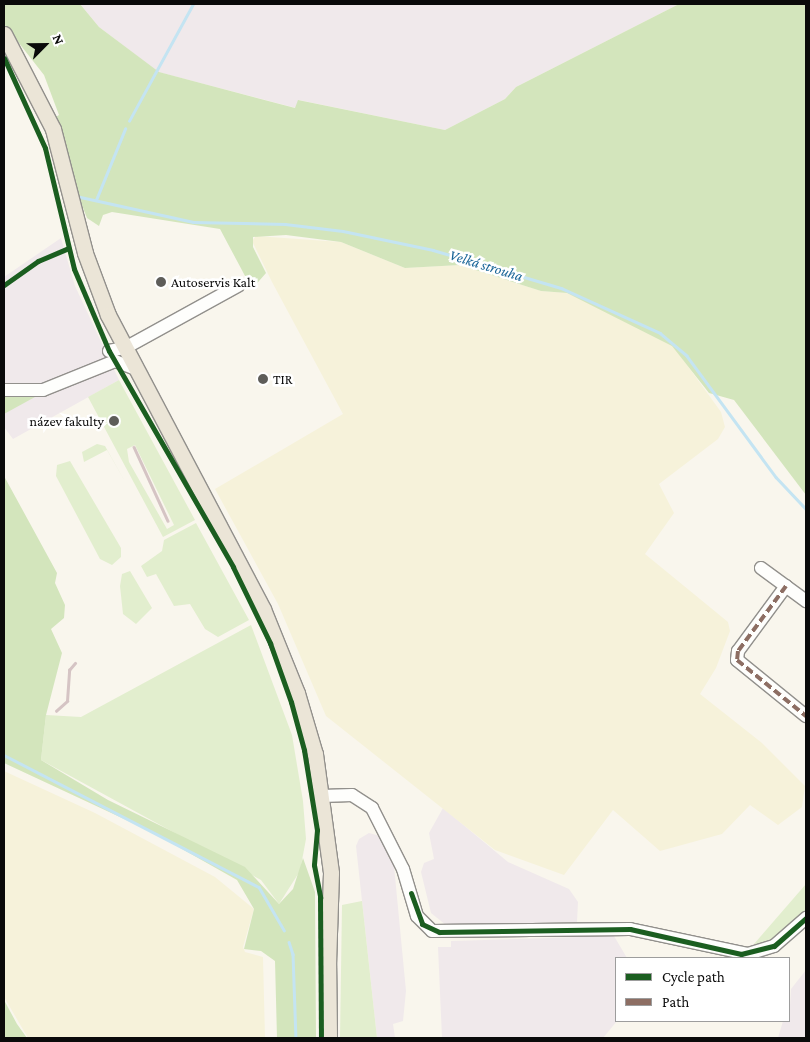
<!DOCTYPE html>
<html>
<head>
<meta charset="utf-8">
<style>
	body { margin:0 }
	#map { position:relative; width:810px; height:1042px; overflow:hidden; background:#f9f6ed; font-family:"Crimson Pro",serif }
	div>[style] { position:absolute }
	.industrial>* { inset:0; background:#f0e9eb }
	.farmland>* { inset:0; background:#f6f2da }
	.green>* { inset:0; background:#e2eece }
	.forest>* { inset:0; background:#d3e5bc }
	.stream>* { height:2.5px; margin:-1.25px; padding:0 1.25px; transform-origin:1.25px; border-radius:1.25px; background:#c4e4f2 }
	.roads { filter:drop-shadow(1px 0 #92908c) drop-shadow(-1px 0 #92908c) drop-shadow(0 1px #92908c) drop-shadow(0 -1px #92908c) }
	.minor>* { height:12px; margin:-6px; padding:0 6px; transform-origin:6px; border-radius:6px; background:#fefefc }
	.major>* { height:15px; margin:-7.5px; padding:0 7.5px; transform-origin:7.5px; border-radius:7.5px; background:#ebe5d7 }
	.rail>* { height:2.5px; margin:-1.25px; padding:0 1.25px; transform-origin:1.25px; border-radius:1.25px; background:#d5c4c4 }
	.quiet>* { height:4px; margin-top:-2px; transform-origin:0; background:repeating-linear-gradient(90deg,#8d6e63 0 8px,transparent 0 12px) }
	.cycleway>* { height:5px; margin:-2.5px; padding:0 2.5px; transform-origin:2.5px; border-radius:2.5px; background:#1b5e20 }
	.dots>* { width:14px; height:14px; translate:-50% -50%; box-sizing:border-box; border:2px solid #fff; border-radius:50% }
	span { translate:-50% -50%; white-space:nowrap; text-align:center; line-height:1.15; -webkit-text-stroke:5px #fff; paint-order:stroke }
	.poi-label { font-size:14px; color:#0a0a0a }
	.left { translate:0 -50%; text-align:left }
	.right { translate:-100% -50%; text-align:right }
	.water-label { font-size:15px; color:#186497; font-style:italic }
	.frame { position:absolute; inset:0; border:5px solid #0a0a0a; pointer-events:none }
	.legend { position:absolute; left:615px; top:957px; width:175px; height:65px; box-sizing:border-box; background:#fff; border:1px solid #9d9d9d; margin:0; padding:6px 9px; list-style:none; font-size:15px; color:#0a0a0a }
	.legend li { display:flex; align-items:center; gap:10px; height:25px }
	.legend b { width:25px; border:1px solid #9d9d9d }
	.north { position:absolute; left:20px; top:20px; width:50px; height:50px; -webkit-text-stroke:4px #fff; paint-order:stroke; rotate:67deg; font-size:14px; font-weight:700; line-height:20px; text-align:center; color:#0a0a0a }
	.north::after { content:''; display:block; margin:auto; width:18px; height:22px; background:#0a0a0a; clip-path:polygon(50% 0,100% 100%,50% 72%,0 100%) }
</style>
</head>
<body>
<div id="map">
	<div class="industrial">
		<i style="clip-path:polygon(80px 4px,679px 4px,516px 87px,505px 99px,445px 130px,299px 100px,296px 108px,158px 72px,99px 27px)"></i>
		<i style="clip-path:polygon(61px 238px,75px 286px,119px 380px,13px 439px,4px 427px,4px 277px)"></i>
		<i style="clip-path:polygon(443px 808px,508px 862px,569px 889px,578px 902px,577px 922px,446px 925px,431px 913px,421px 872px,424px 863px,434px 859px,429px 833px)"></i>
		<i style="clip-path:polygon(369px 833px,380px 836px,394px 866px,406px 991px,403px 1021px,393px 1024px,395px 1038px,377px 1038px,356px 846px,359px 839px)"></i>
		<i style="clip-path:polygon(614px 936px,627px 958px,616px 958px,617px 1021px,603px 1038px,442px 1038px,438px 947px,451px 947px,451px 941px)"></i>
		<i style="clip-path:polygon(806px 970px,806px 1038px,778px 1038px,783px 1021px,789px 1021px,791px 989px)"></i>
	</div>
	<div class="farmland">
		<i style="clip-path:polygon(256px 236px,341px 242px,405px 268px,460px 265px,541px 291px,567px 293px,656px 334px,674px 347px,721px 412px,725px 427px,718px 439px,659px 484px,674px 513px,645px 554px,728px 622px,730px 631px,716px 668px,700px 694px,762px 743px,805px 786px,802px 807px,778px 825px,750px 805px,722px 834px,660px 851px,613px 810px,564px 875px,495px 850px,326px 716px,278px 604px,215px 489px,343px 414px,272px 282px,252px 241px)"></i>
		<i style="clip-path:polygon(4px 771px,95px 813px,215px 877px,254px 909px,243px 947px,245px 952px,263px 957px,265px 1038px,28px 1038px,4px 997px)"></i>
	</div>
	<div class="green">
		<i style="clip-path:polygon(evenodd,119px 380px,195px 520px,163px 537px,88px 397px,119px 380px,135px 445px,174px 525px,167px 529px,129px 462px,127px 449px,135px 445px)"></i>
		<i style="clip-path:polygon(97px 444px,105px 446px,127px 485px,107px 450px,84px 462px,82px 452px)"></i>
		<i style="clip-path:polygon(70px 461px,121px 548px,121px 557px,112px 565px,100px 559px,56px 476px,57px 465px)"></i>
		<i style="clip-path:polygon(196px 523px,249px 620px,218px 637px,205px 629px,190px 604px,174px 606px,156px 574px,147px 577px,141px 566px,162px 551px,164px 540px)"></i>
		<i style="clip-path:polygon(130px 571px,152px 608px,136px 624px,123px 614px,120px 586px,122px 574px)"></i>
		<i style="clip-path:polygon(251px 625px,292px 735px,303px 801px,306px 839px,300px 871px,279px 904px,261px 880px,41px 760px,46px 715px,81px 717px)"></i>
		<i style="clip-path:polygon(806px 884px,806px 911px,780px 934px,758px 946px,754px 944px)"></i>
		<i style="clip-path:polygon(362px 901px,377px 1038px,340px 1038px,342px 905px)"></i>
	</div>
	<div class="forest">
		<i style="clip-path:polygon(4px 4px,80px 4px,99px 27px,159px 72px,295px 108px,298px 100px,445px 130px,505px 99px,516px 87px,679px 4px,806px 4px,806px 495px,734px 400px,709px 393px,672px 346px,567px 293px,541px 291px,460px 265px,405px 268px,341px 242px,286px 235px,253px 237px,253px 247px,266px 273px,252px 289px,220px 229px,112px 212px,103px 215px,99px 226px,87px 218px,74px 185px,54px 118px,59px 115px,44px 75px,4px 24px)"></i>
		<i style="clip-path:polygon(4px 395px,35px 397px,4px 414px)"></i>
		<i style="clip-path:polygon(4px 476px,57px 573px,55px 583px,65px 605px,64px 618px,51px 629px,62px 653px,46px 715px,41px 760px,108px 800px,245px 867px,279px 904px,293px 889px,303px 858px,315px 892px,316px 1038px,277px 1038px,275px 961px,261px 951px,244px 949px,254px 909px,237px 880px,152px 832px,4px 763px)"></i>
		<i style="clip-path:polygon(4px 1000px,17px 1024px,27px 1038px,4px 1038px)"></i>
	</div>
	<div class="stream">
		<i style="left:129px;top:121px;width:133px;rotate:-61.3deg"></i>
		<i style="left:76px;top:196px;width:120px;rotate:12.5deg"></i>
		<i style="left:193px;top:222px;width:92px;rotate:1.2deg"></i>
		<i style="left:285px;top:224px;width:58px;rotate:6.9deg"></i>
		<i style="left:343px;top:231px;width:92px;rotate:11.9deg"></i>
		<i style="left:433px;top:250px;width:134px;rotate:16.5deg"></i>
		<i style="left:561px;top:288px;width:109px;rotate:24.4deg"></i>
		<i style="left:660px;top:333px;width:35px;rotate:40deg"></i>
		<i style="left:687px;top:356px;width:150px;rotate:53.7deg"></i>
		<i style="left:776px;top:477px;width:44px;rotate:46.8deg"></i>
		<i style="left:96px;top:200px;width:77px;rotate:-67.8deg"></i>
		<i style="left:4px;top:755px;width:287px;rotate:27.4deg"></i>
		<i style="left:259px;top:887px;width:50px;rotate:59.8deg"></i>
		<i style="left:289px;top:942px;width:13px;rotate:72deg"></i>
		<i style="left:293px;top:954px;width:84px;rotate:88deg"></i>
	</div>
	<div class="roads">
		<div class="minor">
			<i style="left:109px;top:351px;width:16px;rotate:-11deg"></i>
			<i style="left:125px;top:348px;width:129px;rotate:-28.8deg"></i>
			<i style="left:4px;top:390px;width:39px"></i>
			<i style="left:43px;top:390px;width:78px;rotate:-21.9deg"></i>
			<i style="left:115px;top:361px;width:22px;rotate:21deg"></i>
			<i style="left:761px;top:568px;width:56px;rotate:36.3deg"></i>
			<i style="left:786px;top:586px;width:81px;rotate:126.4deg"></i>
			<i style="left:738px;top:651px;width:9px;rotate:96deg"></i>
			<i style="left:737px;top:660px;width:89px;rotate:39.1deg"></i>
			<i style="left:322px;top:796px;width:30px;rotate:-2deg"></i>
			<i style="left:352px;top:795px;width:24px;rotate:33deg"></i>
			<i style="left:372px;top:808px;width:68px;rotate:63.1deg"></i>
			<i style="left:403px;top:869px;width:49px;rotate:73.4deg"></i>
			<i style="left:417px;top:916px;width:21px;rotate:45deg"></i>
			<i style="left:432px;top:931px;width:198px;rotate:-0.6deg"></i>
			<i style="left:630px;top:929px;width:121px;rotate:12deg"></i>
			<i style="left:748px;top:954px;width:27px;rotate:-17deg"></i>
			<i style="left:774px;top:946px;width:43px;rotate:-41.2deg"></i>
		</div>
		<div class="major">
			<i style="left:4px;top:34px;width:107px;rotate:62.7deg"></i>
			<i style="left:53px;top:129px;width:128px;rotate:75.5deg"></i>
			<i style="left:85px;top:253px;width:66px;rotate:69.6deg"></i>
			<i style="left:108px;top:315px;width:332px;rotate:62.2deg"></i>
			<i style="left:263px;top:609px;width:91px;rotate:68deg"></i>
			<i style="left:297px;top:693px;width:64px;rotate:73.6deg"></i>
			<i style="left:315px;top:754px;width:120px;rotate:82.3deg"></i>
			<i style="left:331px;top:873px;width:91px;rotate:91.9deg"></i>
			<i style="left:328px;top:955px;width:83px;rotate:89.3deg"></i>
		</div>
	</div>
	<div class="rail">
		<i style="left:134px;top:447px;width:81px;rotate:65.3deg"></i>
		<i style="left:56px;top:711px;width:15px;rotate:-42deg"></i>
		<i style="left:67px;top:701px;width:31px;rotate:-86deg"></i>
		<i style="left:69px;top:670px;width:9px;rotate:-49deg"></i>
	</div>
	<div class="quiet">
		<i style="left:786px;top:586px;width:81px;rotate:126.4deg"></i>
		<i style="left:738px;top:651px;width:9px;rotate:96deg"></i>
		<i style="left:737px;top:660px;width:89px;rotate:39.1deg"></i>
	</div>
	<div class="cycleway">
		<i style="left:4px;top:58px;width:99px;rotate:65.5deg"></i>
		<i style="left:45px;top:148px;width:124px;rotate:76.5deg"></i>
		<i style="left:74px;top:269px;width:89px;rotate:66.9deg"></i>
		<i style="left:109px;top:351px;width:249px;rotate:60.1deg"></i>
		<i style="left:233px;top:567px;width:85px;rotate:64deg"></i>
		<i style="left:270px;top:643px;width:63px;rotate:70.4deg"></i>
		<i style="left:291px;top:702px;width:50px;rotate:74.8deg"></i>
		<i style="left:304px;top:750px;width:81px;rotate:80.8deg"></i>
		<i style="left:317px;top:830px;width:35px;rotate:95deg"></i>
		<i style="left:314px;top:865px;width:33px;rotate:79deg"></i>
		<i style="left:320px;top:897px;width:141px;rotate:89.6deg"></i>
		<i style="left:4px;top:285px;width:42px;rotate:-35.2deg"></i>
		<i style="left:38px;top:261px;width:33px;rotate:-23deg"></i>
		<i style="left:411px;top:893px;width:33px;rotate:70deg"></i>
		<i style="left:422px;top:924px;width:19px;rotate:25deg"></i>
		<i style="left:439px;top:932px;width:191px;rotate:-0.9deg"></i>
		<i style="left:630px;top:929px;width:114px;rotate:12.7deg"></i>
		<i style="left:741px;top:954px;width:34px;rotate:-14deg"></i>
		<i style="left:774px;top:946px;width:43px;rotate:-41.2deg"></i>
	</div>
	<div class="dots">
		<i style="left:161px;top:282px;background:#5e5d59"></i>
		<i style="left:263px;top:379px;background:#5e5d59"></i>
		<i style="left:114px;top:421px;background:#5e5d59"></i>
	</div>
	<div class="poi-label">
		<span class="left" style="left:171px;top:282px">Autoservis Kalt</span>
		<span class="left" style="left:273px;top:379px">TIR</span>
		<span class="right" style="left:104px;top:421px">název fakulty</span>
	</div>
	<div class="water-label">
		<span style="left:486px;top:266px;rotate:17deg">Velká strouha</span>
	</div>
	<div class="frame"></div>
	<ul class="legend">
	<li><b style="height:6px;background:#1b5e20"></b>Cycle path</li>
	<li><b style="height:6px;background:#8d6e63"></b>Path</li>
	</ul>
	<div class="north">N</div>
</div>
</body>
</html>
